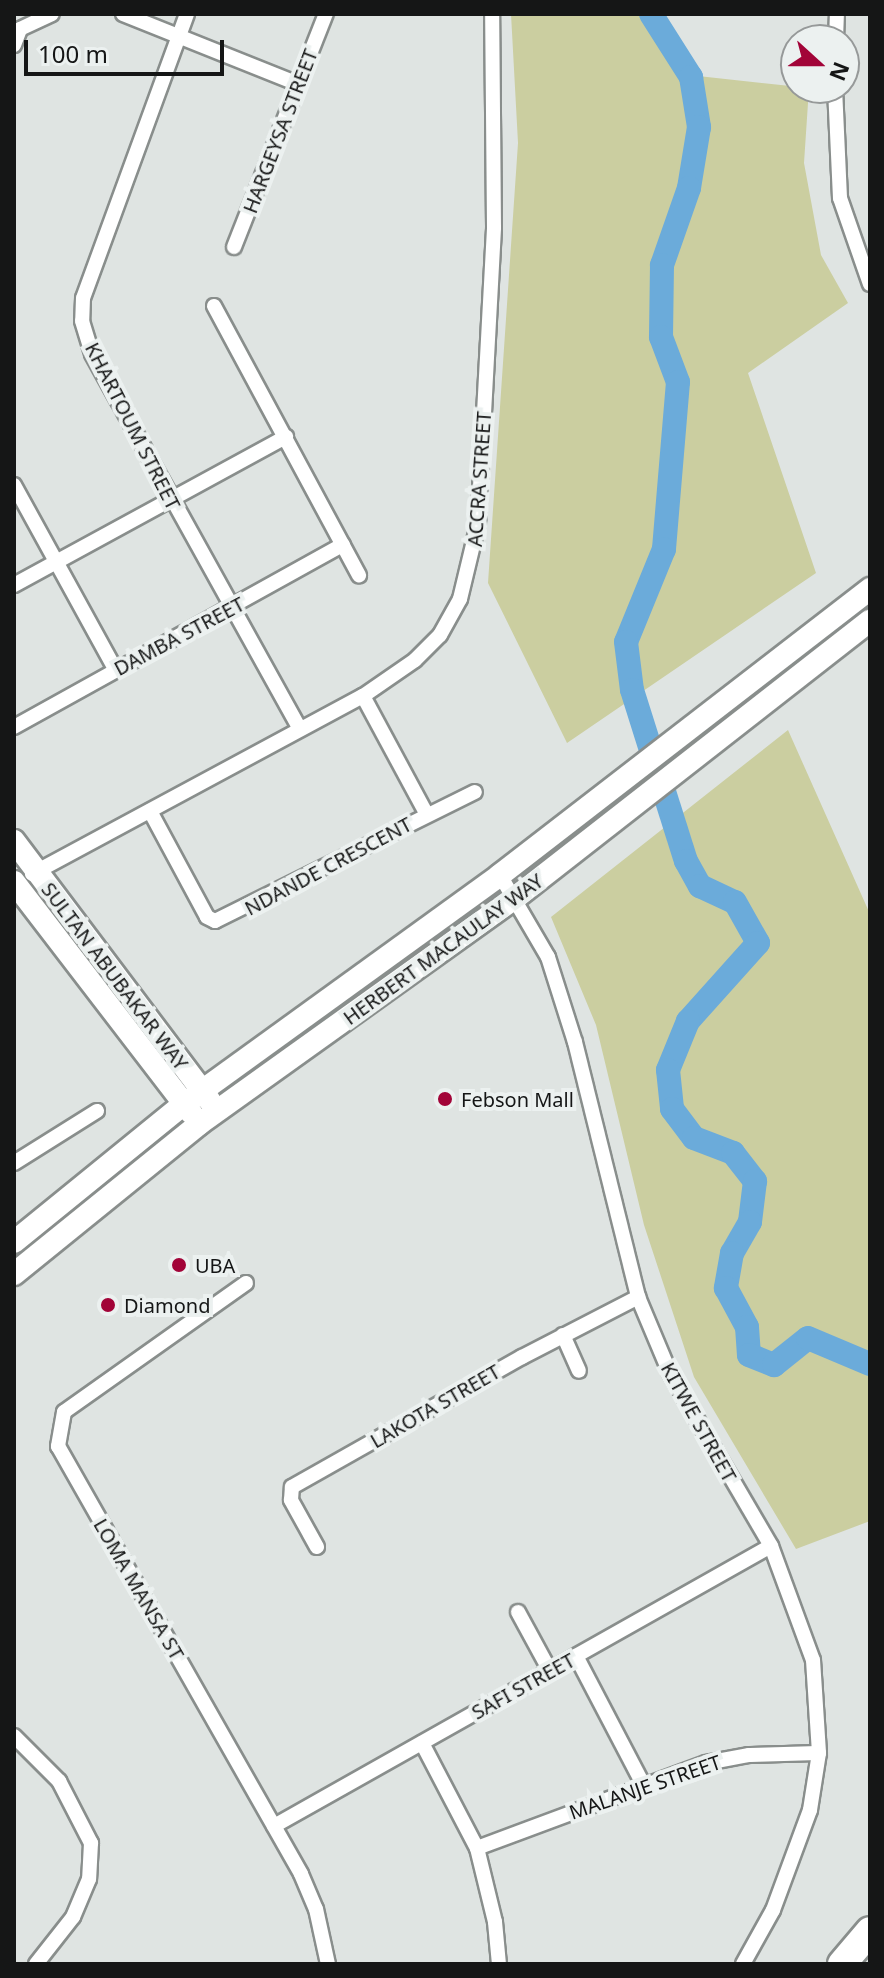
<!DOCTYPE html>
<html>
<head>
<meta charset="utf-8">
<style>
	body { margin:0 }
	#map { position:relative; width:884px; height:1978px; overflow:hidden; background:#dfe4e2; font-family:"Noto Sans",sans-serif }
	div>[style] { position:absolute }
	.green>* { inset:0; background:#cbcea0 }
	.river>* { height:24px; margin:-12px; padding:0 12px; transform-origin:12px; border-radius:12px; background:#6babda }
	.roads { filter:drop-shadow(2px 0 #898e8c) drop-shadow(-2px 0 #898e8c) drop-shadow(0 2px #898e8c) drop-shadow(0 -2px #898e8c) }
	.minor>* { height:14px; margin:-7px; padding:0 7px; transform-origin:7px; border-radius:7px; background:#fff }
	.secondary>* { height:22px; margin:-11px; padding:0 11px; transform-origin:11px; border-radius:11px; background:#fff }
	.motorway>* { height:28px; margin:-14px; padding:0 14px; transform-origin:14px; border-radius:14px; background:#fff }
	.dots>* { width:22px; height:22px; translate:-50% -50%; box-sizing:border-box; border:4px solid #ecf1f0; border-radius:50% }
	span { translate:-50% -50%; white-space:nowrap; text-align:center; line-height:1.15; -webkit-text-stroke:8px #ecf1f0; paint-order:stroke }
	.street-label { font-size:20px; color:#151616 }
	.poi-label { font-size:20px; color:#151616 }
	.left { translate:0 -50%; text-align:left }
	.frame { position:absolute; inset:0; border:16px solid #151616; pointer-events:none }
	.north { position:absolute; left:780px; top:24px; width:80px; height:80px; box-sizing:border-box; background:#ecf1f0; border:2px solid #969999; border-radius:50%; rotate:111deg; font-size:22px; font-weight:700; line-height:32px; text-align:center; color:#151616 }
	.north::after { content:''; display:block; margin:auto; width:28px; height:36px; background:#a20438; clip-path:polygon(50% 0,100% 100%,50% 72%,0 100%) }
	.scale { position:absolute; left:24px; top:40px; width:200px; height:36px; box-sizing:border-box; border:4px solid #151616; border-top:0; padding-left:10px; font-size:24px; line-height:28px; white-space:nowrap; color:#151616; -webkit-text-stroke:6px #ecf1f0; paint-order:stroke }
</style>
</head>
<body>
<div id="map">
	<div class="green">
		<i style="clip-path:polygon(511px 14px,663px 14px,698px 76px,809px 88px,804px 163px,821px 255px,848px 303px,748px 373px,816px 573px,567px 743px,488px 583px,518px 143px)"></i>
		<i style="clip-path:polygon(788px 730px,870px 914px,870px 1521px,796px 1549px,694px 1377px,644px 1225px,596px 1025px,551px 917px)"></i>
	</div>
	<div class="river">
		<i style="left:651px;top:14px;width:75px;rotate:57.6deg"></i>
		<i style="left:691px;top:77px;width:51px;rotate:80.9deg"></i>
		<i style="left:699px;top:127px;width:62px;rotate:99.3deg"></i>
		<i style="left:689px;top:188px;width:82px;rotate:109.3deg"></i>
		<i style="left:662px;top:265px;width:72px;rotate:90.8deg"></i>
		<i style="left:661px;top:337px;width:48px;rotate:69.3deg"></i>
		<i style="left:678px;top:382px;width:168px;rotate:94.8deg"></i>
		<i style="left:664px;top:549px;width:100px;rotate:112.2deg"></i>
		<i style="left:626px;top:642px;width:48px;rotate:82.9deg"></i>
		<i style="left:632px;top:690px;width:179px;rotate:72.5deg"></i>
		<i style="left:686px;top:861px;width:29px;rotate:61deg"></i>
		<i style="left:700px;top:886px;width:38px;rotate:25deg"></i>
		<i style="left:735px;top:902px;width:47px;rotate:60.7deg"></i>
		<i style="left:758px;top:943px;width:105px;rotate:131.9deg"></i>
		<i style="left:688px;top:1021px;width:53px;rotate:112.2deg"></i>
		<i style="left:668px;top:1070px;width:39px;rotate:84deg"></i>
		<i style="left:672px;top:1109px;width:36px;rotate:53deg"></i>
		<i style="left:694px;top:1138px;width:42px;rotate:21deg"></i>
		<i style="left:733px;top:1153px;width:36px;rotate:52deg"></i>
		<i style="left:755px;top:1181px;width:41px;rotate:97deg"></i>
		<i style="left:750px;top:1222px;width:36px;rotate:120deg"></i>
		<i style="left:732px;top:1253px;width:36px;rotate:100deg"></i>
		<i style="left:726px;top:1288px;width:44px;rotate:61.7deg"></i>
		<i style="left:747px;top:1327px;width:28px;rotate:86deg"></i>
		<i style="left:749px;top:1355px;width:27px;rotate:22deg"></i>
		<i style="left:774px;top:1365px;width:43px;rotate:-38.5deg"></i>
		<i style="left:808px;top:1338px;width:67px;rotate:22.8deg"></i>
	</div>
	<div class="roads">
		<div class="minor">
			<i style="left:123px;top:14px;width:188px;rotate:21.8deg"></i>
			<i style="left:187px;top:14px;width:302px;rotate:110.1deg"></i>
			<i style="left:83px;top:298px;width:23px;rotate:92deg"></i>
			<i style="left:82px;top:321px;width:34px;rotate:73deg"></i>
			<i style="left:92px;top:354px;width:429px;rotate:61deg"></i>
			<i style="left:836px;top:40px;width:26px;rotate:-88deg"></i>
			<i style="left:14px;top:45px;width:17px;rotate:-69deg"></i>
			<i style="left:20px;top:29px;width:35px;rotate:-25deg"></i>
			<i style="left:835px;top:88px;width:110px;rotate:87.4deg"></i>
			<i style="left:840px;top:198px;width:91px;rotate:70.8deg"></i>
			<i style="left:234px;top:247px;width:251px;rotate:-68.5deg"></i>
			<i style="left:214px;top:306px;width:306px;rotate:61.7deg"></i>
			<i style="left:14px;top:485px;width:210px;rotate:61.2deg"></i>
			<i style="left:14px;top:585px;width:310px;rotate:-28.6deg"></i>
			<i style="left:363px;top:696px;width:135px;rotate:61.7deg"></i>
			<i style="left:14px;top:727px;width:376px;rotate:-29deg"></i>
			<i style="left:150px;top:811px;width:120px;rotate:61.7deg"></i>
			<i style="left:207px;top:917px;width:9px;rotate:27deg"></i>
			<i style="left:215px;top:921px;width:290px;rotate:-26.4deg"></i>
			<i style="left:32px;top:874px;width:376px;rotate:-28.3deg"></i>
			<i style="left:363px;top:696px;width:63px;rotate:-34.7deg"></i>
			<i style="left:415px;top:660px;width:35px;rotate:-45deg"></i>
			<i style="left:440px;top:635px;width:41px;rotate:-60.9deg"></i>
			<i style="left:460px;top:599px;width:77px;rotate:-76.5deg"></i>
			<i style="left:478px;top:524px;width:297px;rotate:-86.9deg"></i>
			<i style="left:494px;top:227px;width:213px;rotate:-90.5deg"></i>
			<i style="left:500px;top:875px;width:95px;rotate:59.7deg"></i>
			<i style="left:548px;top:957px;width:89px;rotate:72.4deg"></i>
			<i style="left:575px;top:1042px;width:263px;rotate:76.1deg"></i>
			<i style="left:638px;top:1297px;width:82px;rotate:67.2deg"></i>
			<i style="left:670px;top:1373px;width:200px;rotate:59.7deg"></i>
			<i style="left:771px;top:1546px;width:121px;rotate:69.8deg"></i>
			<i style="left:813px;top:1660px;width:93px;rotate:86.3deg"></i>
			<i style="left:819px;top:1753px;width:58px;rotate:99deg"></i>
			<i style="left:810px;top:1810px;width:107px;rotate:110.3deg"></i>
			<i style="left:773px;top:1910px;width:62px;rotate:119.1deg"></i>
			<i style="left:14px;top:1163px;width:98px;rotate:-32.1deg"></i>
			<i style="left:246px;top:1283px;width:223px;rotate:144.7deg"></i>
			<i style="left:64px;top:1412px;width:35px;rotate:100deg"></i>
			<i style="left:58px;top:1446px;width:492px;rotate:60.4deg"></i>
			<i style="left:301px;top:1874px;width:38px;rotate:67deg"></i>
			<i style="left:316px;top:1909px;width:56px;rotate:77.7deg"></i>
			<i style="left:563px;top:1335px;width:39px;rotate:66deg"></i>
			<i style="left:317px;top:1547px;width:54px;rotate:-119deg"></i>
			<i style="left:291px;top:1500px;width:13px;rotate:-86deg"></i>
			<i style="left:292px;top:1487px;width:264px;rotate:-29.5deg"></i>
			<i style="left:522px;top:1357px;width:131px;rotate:-27.3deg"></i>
			<i style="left:518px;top:1612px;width:67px;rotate:61.5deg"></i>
			<i style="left:576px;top:1656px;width:144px;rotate:62.4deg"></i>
			<i style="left:14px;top:1736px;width:64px;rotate:45deg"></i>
			<i style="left:59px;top:1781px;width:70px;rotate:62.7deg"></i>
			<i style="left:91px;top:1843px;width:36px;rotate:93deg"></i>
			<i style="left:89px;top:1879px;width:41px;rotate:112.8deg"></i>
			<i style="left:73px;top:1917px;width:60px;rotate:128.2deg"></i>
			<i style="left:422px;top:1743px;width:119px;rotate:62.4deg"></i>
			<i style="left:477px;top:1848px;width:76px;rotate:76.3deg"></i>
			<i style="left:495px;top:1922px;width:42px;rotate:84.6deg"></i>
			<i style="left:274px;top:1826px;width:570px;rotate:-29.4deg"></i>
			<i style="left:477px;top:1848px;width:244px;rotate:-20.4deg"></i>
			<i style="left:706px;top:1763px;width:44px;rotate:-10.5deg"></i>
			<i style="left:749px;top:1755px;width:70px;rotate:-1.6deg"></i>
		</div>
		<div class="secondary">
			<i style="left:14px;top:841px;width:324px;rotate:53deg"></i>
			<i style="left:14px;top:882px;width:291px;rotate:52.5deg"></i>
			<i style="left:14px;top:1242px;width:219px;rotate:-39.1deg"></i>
			<i style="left:184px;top:1104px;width:390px;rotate:-35.9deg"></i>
			<i style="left:500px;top:875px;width:468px;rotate:-37.7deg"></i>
			<i style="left:14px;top:1274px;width:238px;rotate:-39deg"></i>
			<i style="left:199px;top:1124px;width:388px;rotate:-35.6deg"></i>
			<i style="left:515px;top:898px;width:450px;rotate:-38deg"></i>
		</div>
		<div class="motorway">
			<i style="left:842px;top:1964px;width:43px;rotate:-49.7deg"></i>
		</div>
	</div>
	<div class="dots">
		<i style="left:445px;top:1099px;background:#a20438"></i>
		<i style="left:179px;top:1265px;background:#a20438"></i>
		<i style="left:108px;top:1305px;background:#a20438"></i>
	</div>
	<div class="street-label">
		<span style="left:280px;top:131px;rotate:-69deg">HARGEYSA STREET</span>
		<span style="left:133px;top:426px;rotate:63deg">KHARTOUM STREET</span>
		<span style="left:479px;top:479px;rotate:-86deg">ACCRA STREET</span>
		<span style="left:179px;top:636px;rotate:-28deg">DAMBA STREET</span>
		<span style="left:328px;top:866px;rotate:-28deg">NDANDE CRESCENT</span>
		<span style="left:443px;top:949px;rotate:-36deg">HERBERT MACAULAY WAY</span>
		<span style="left:115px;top:976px;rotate:53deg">SULTAN ABUBAKAR WAY</span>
		<span style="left:435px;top:1406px;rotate:-30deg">LAKOTA STREET</span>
		<span style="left:699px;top:1422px;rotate:61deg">KITWE STREET</span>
		<span style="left:139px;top:1589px;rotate:60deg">LOMA MANSA ST</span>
		<span style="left:523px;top:1686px;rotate:-29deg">SAFI STREET</span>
		<span style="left:645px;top:1787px;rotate:-19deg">MALANJE STREET</span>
	</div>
	<div class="poi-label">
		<span class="left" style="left:461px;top:1099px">Febson Mall</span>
		<span class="left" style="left:195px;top:1265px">UBA</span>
		<span class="left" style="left:124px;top:1305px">Diamond</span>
	</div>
	<div class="frame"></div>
	<div class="north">N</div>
	<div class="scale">100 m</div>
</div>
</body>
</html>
